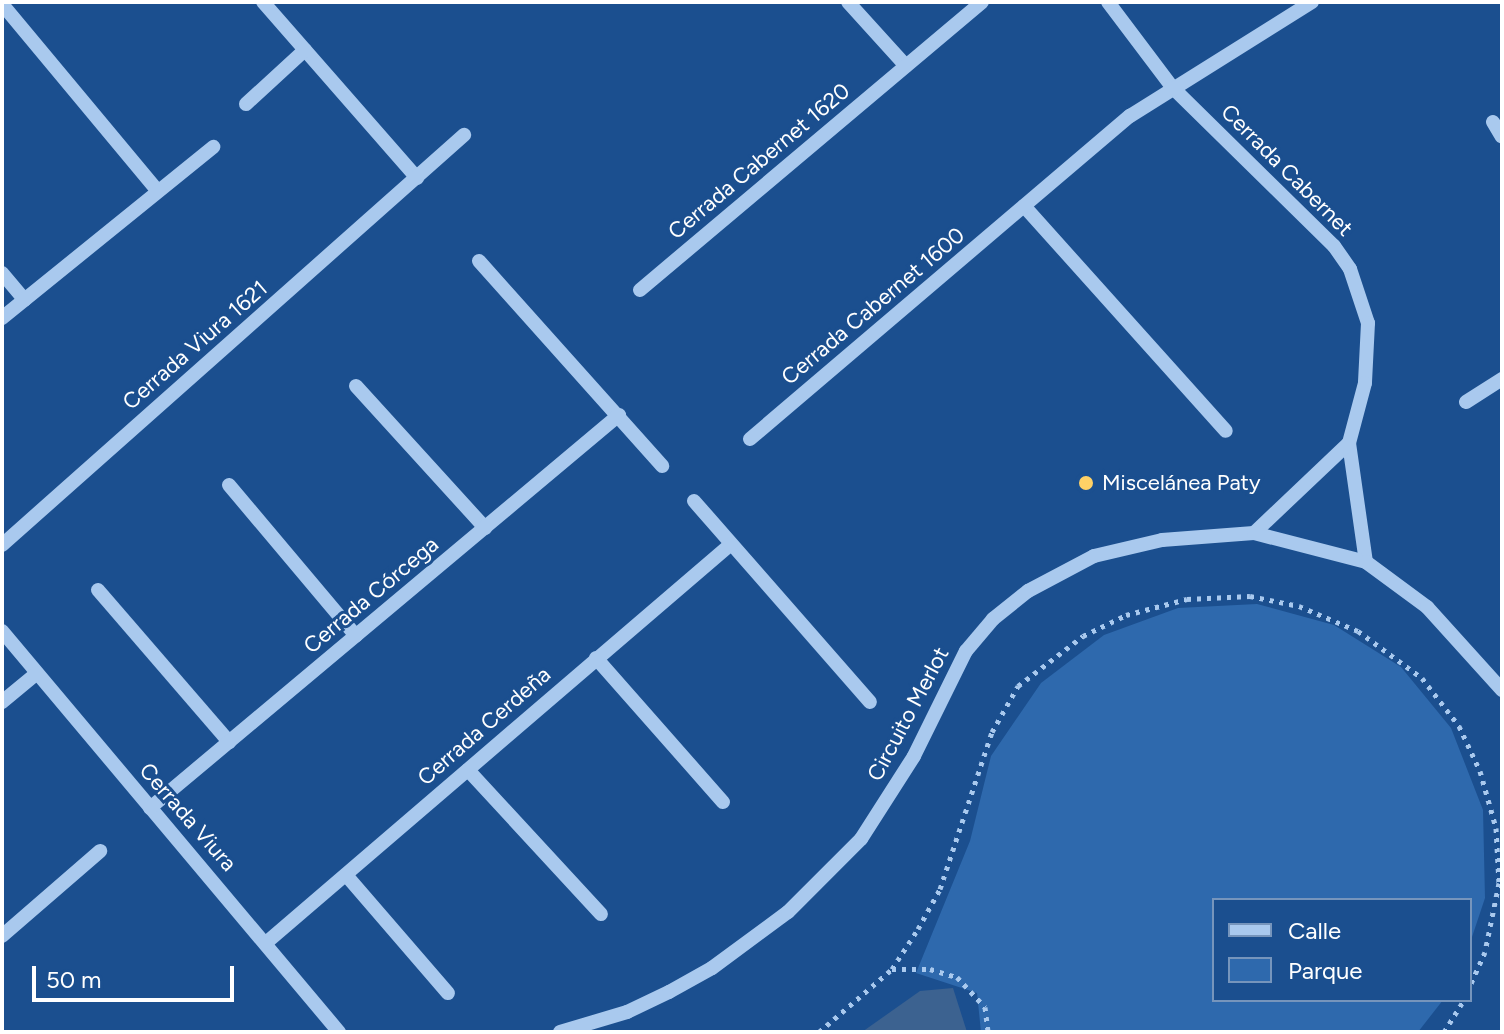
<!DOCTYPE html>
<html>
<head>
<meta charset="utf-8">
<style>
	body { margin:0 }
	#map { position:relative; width:1504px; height:1034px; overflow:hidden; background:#1b4f8f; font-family:Figtree,sans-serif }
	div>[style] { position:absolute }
	.green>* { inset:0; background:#2e69ad }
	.water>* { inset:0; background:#3c6290 }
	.path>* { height:5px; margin-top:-2.5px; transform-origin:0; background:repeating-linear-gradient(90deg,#a9c9ee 0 4px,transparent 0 10px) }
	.minor>* { height:14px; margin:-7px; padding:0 7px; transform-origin:7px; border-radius:7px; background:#a9c9ee }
	.dots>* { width:22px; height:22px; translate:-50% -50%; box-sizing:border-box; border:4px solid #1b4f8f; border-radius:50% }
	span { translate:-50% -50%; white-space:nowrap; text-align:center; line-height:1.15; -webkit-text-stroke:6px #1b4f8f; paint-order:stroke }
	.street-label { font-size:22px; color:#fff }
	.poi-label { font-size:22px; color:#fff }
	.left { translate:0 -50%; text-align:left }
	.frame { position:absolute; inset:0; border:4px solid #fff; pointer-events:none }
	.legend { position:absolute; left:1212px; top:898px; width:260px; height:104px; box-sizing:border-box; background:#1b4f8f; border:2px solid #7695bc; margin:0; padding:10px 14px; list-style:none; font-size:24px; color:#fff }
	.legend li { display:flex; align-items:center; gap:16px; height:40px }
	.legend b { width:40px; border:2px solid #7695bc }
	.scale { position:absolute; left:32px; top:966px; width:202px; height:36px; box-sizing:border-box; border:4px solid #fff; border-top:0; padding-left:10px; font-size:24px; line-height:28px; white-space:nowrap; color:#fff; -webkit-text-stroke:6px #1b4f8f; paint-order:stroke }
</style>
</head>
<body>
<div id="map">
	<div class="green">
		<i style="clip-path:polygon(1257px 604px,1334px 625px,1401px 667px,1451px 728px,1483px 810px,1485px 898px,1470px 943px,1470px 900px,1214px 900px,1214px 1000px,1443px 1000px,1418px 1032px,981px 1032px,977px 993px,916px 973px,970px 841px,991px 756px,1041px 683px,1104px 635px,1178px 608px)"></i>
	</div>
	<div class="water">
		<i style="clip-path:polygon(953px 988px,967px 1032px,862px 1032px,920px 991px)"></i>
	</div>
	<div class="path">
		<i style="left:892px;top:969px;width:38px"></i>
		<i style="left:930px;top:969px;width:28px;rotate:17deg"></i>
		<i style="left:957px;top:977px;width:41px;rotate:47deg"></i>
		<i style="left:985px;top:1007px;width:25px;rotate:83deg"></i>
		<i style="left:819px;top:1032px;width:96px;rotate:-40.8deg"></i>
		<i style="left:892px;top:969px;width:48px;rotate:-57deg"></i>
		<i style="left:918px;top:929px;width:46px;rotate:-61.2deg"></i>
		<i style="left:940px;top:889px;width:165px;rotate:-71.7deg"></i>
		<i style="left:992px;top:732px;width:53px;rotate:-60.5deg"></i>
		<i style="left:1018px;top:686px;width:82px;rotate:-37.6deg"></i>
		<i style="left:1083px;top:636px;width:48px;rotate:-26deg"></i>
		<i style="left:1126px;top:615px;width:63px;rotate:-14.7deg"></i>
		<i style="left:1187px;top:599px;width:63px;rotate:-2.7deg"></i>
		<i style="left:1250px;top:596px;width:50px;rotate:11.5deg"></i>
		<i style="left:1299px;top:606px;width:64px;rotate:23deg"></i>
		<i style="left:1358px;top:631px;width:79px;rotate:36.3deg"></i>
		<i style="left:1422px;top:678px;width:61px;rotate:52.4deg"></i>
		<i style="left:1459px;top:726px;width:50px;rotate:65deg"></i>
		<i style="left:1480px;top:771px;width:59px;rotate:74.3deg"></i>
		<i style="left:1496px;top:828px;width:55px;rotate:86.9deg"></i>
		<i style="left:1499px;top:883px;width:70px;rotate:101.5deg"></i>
		<i style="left:1485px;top:952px;width:37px;rotate:114deg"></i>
		<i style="left:1444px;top:1032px;width:38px;rotate:-58deg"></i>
	</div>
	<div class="minor">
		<i style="left:263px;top:2px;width:234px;rotate:48.8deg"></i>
		<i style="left:848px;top:2px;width:86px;rotate:47.8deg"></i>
		<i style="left:1108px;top:2px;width:106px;rotate:53deg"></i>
		<i style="left:1172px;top:87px;width:227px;rotate:44.5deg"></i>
		<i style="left:1334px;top:246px;width:28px;rotate:55deg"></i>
		<i style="left:1350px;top:269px;width:57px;rotate:71.6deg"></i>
		<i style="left:1368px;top:323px;width:60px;rotate:92.9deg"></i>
		<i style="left:1365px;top:383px;width:62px;rotate:104.9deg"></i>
		<i style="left:1349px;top:443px;width:120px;rotate:81.9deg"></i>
		<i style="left:2px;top:4px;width:242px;rotate:50.2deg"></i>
		<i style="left:246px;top:104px;width:80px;rotate:-42.5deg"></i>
		<i style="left:1493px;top:122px;width:17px;rotate:59deg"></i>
		<i style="left:1024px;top:206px;width:302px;rotate:48.1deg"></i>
		<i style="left:479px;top:261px;width:275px;rotate:48.2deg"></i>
		<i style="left:2px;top:273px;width:35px;rotate:50deg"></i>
		<i style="left:640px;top:290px;width:447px;rotate:-40.1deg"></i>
		<i style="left:2px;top:318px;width:272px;rotate:-39deg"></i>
		<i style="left:356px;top:386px;width:192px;rotate:47.7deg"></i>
		<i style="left:1466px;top:402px;width:43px;rotate:-32.6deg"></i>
		<i style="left:750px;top:439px;width:499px;rotate:-40.4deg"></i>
		<i style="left:1130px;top:116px;width:215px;rotate:-32.1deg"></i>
		<i style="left:229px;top:485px;width:197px;rotate:49.9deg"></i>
		<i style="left:694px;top:501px;width:267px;rotate:48.8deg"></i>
		<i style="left:1254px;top:533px;width:131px;rotate:-43.5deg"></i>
		<i style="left:2px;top:545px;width:618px;rotate:-41.59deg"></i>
		<i style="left:98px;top:590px;width:201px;rotate:49.2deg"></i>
		<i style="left:2px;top:631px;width:524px;rotate:49.96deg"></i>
		<i style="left:596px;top:658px;width:192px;rotate:48.6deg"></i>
		<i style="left:2px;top:702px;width:45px;rotate:-39.6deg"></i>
		<i style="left:468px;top:770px;width:196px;rotate:47.3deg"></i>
		<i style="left:150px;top:808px;width:612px;rotate:-39.96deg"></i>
		<i style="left:346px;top:875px;width:156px;rotate:49.2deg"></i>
		<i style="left:2px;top:936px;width:130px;rotate:-40.9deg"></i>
		<i style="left:267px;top:942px;width:611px;rotate:-40.62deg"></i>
		<i style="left:560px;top:1032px;width:70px;rotate:-16.6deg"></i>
		<i style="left:627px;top:1012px;width:47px;rotate:-25.5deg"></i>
		<i style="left:669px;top:992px;width:49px;rotate:-29.2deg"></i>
		<i style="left:712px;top:968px;width:94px;rotate:-36.4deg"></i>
		<i style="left:788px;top:912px;width:103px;rotate:-45deg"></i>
		<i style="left:861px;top:839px;width:98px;rotate:-57.4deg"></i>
		<i style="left:914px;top:756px;width:117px;rotate:-63.7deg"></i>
		<i style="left:966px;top:651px;width:42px;rotate:-49.8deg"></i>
		<i style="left:993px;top:619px;width:45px;rotate:-38.7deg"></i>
		<i style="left:1028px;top:591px;width:75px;rotate:-27.9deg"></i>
		<i style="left:1094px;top:556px;width:70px;rotate:-13.2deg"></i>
		<i style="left:1162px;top:540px;width:92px;rotate:-4.4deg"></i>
		<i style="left:1254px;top:533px;width:116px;rotate:14.5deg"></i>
		<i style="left:1366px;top:562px;width:76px;rotate:36.4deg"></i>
		<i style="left:1427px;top:607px;width:112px;rotate:47.9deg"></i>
	</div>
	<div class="dots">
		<i style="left:1086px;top:483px;background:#ffd166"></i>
	</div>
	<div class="street-label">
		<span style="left:759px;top:161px;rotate:-40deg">Cerrada Cabernet 1620</span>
		<span style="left:1287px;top:170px;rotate:45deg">Cerrada Cabernet</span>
		<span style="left:873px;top:306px;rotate:-40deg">Cerrada Cabernet 1600</span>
		<span style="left:195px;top:345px;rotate:-41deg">Cerrada Viura 1621</span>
		<span style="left:371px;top:595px;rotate:-40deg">Cerrada Córcega</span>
		<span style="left:908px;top:714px;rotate:-62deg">Circuito Merlot</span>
		<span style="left:484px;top:726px;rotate:-41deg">Cerrada Cerdeña</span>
		<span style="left:188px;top:817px;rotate:49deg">Cerrada Viura</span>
	</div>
	<div class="poi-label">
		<span class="left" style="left:1102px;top:483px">Miscelánea Paty</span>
	</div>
	<div class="frame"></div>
	<ul class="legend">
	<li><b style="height:10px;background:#a9c9ee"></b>Calle</li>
	<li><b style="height:22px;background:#2e69ad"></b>Parque</li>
	</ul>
	<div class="scale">50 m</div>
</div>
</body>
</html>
